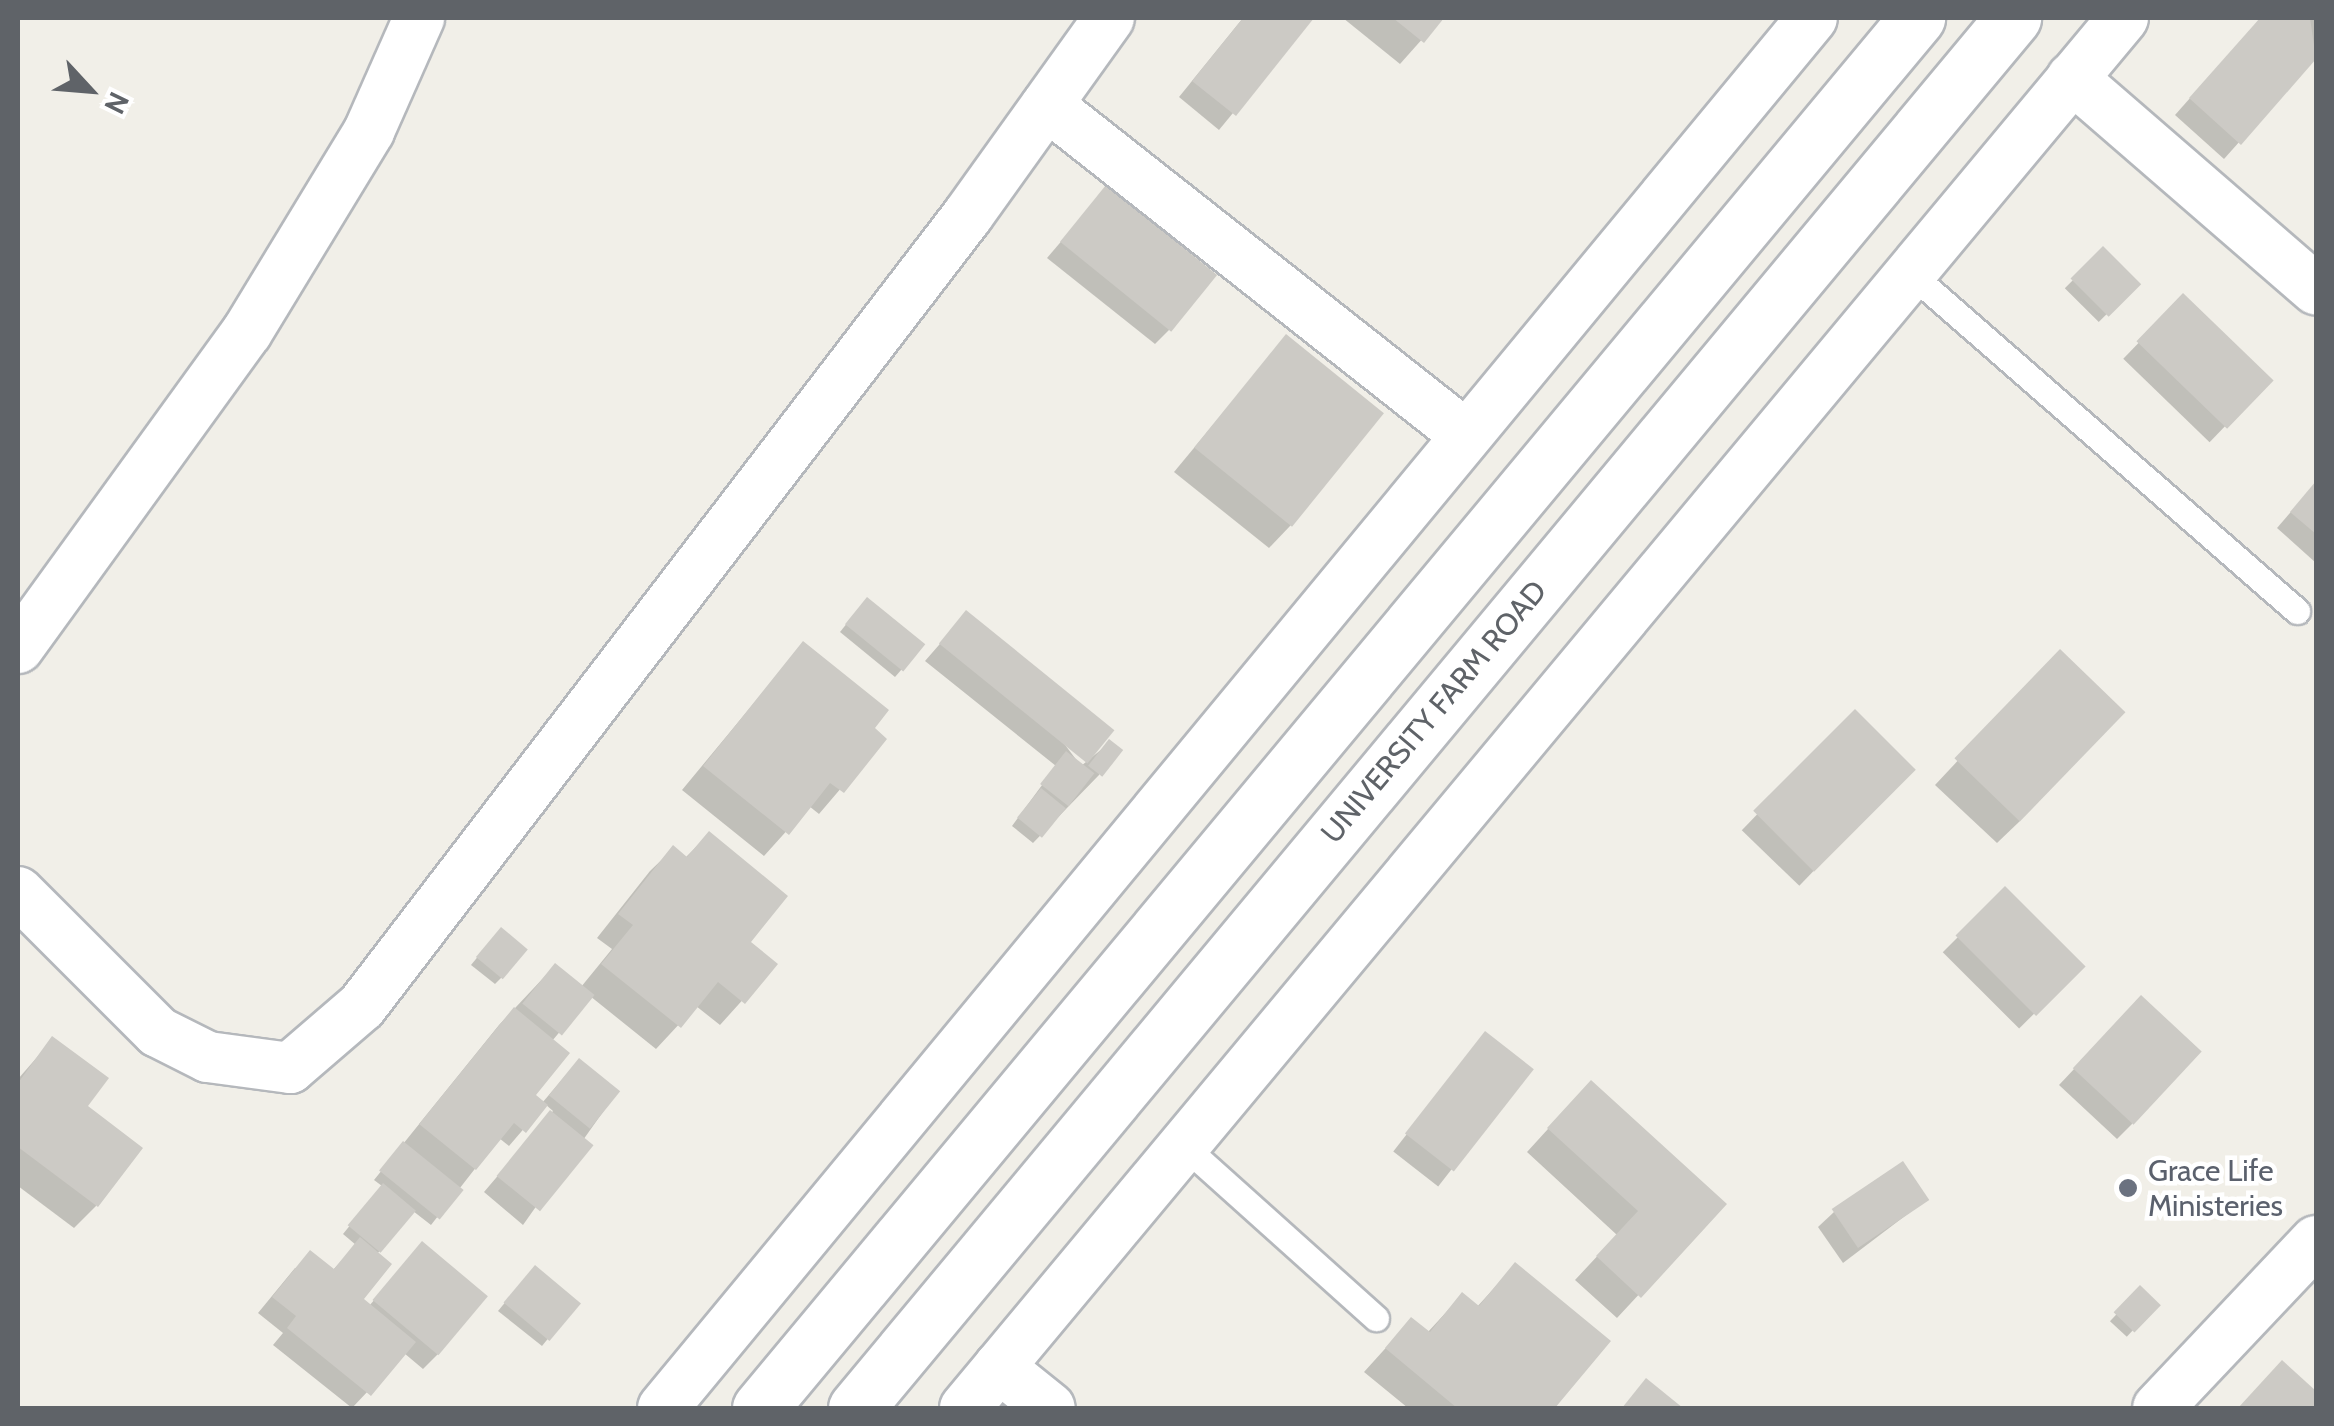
<!DOCTYPE html>
<html>
<head>
<meta charset="utf-8">
<style>
	body { margin:0 }
	#map { position:relative; width:2334px; height:1426px; overflow:hidden; background:#f1efe8; font-family:Cabin,sans-serif }
	div>[style] { position:absolute }
	.shadow>* { inset:0; background:#0003; transform-origin:0 0 }
	.building>* { inset:0; background:#cccac5; transform-origin:0 0 }
	.roads { filter:drop-shadow(2px 0 #b5b8bc) drop-shadow(-2px 0 #b5b8bc) drop-shadow(0 2px #b5b8bc) drop-shadow(0 -2px #b5b8bc) }
	.lane>* { height:25px; margin:-12.5px; padding:0 12.5px; transform-origin:12.5px; border-radius:12.5px; background:#fff }
	.street>* { height:50px; margin:-25px; padding:0 25px; transform-origin:25px; border-radius:25px; background:#fff }
	.secondary>* { height:55px; margin:-27.5px; padding:0 27.5px; transform-origin:27.5px; border-radius:27.5px; background:#fff }
	.dots>* { width:28px; height:28px; translate:-50% -50%; box-sizing:border-box; border:5px solid #fff; border-radius:50% }
	span { translate:-50% -50%; white-space:nowrap; text-align:center; line-height:1.15; -webkit-text-stroke:9px #fff; paint-order:stroke }
	.street-label { font-size:30px; color:#5f6368 }
	.worship-label { font-size:30px; color:#5b616d }
	.left { translate:0 -50%; text-align:left }
	.frame { position:absolute; inset:0; border:20px solid #5f6368; pointer-events:none }
	.north { position:absolute; left:40px; top:40px; width:100px; height:100px; -webkit-text-stroke:8px #fff; paint-order:stroke; rotate:116deg; font-size:28px; font-weight:700; line-height:40px; text-align:center; color:#5f6368 }
	.north::after { content:''; display:block; margin:auto; width:35px; height:45px; background:#5f6368; clip-path:polygon(50% 0,100% 100%,50% 72%,0 100%) }
</style>
</head>
<body>
<div id="map">
	<div class="shadow">
		<i style="clip-path:polygon(1243px 18px,1311px 18px,1219px 130px,1179px 97px)"></i>
		<i style="clip-path:polygon(1343px 18px,1441px 18px,1400px 64px)"></i>
		<i style="clip-path:polygon(2261px 18px,2316px 18px,2316px 56px,2224px 159px,2175px 115px)"></i>
		<i style="clip-path:polygon(1106px 189px,1170px 329px,1155px 344px,1047px 258px)"></i>
		<i style="left:2103px;top:250px;width:48px;height:54px;rotate:45deg"></i>
		<i style="left:2183px;top:297px;width:120px;height:86px;rotate:44deg"></i>
		<i style="clip-path:polygon(1286px 337px,1291px 525px,1269px 548px,1174px 472px)"></i>
		<i style="clip-path:polygon(2316px 483px,2316px 563px,2277px 528px)"></i>
		<i style="clip-path:polygon(860px 607px,902px 669px,895px 677px,840px 632px)"></i>
		<i style="clip-path:polygon(966px 614px,1081px 766px,1102px 749px,1099px 775px,1033px 843px,1012px 826px,1056px 766px,925px 661px)"></i>
		<i style="clip-path:polygon(803px 644px,883px 739px,819px 814px,809px 806px,764px 856px,682px 790px)"></i>
		<i style="clip-path:polygon(2038px 675px,2020px 821px,1997px 843px,1935px 785px)"></i>
		<i style="left:1855px;top:713px;width:80px;height:163px;rotate:44deg"></i>
		<i style="clip-path:polygon(709px 834px,748px 942px,775px 964px,720px 1025px,696px 1006px,656px 1049px,590px 996px,552px 1041px,533px 1095px,542px 1103px,572px 1068px,617px 1092px,523px 1225px,484px 1192px,553px 1111px,545px 1104px,509px 1146px,499px 1138px,431px 1225px,413px 1211px,377px 1254px,361px 1300px,369px 1306px,422px 1245px,439px 1353px,423px 1369px,404px 1353px,352px 1408px,273px 1345px,283px 1333px,258px 1313px,295px 1268px,332px 1271px,356px 1245px,343px 1234px,382px 1186px,374px 1180px,499px 1025px,548px 973px,581px 987px,612px 949px,597px 938px,650px 871px,673px 849px,685px 858px)"></i>
		<i style="left:2005px;top:890px;width:108px;height:88px;rotate:45deg"></i>
		<i style="clip-path:polygon(494px 937px,502px 977px,495px 984px,471px 965px)"></i>
		<i style="clip-path:polygon(2126px 1014px,2132px 1124px,2117px 1139px,2059px 1085px)"></i>
		<i style="left:1485px;top:1034px;width:57px;height:149px;rotate:38deg"></i>
		<i style="clip-path:polygon(53px 1039px,84px 1107px,96px 1206px,74px 1228px,18px 1186px,18px 1079px)"></i>
		<i style="clip-path:polygon(1568px 1107px,1723px 1204px,1617px 1318px,1575px 1280px,1617px 1235px,1527px 1152px)"></i>
		<i style="clip-path:polygon(1926px 1200px,1843px 1263px,1818px 1227px,1834px 1212px)"></i>
		<i style="clip-path:polygon(1515px 1265px,1607px 1341px,1552px 1408px,1408px 1408px,1364px 1372px,1411px 1320px,1427px 1333px,1462px 1295px,1476px 1308px)"></i>
		<i style="clip-path:polygon(528px 1275px,577px 1303px,542px 1346px,498px 1311px)"></i>
		<i style="left:2140px;top:1289px;width:23px;height:44px;rotate:43deg"></i>
	</div>
	<div class="building">
		<i style="clip-path:polygon(1243px 18px,1314px 18px,1236px 116px,1192px 81px)"></i>
		<i style="clip-path:polygon(1393px 18px,1444px 18px,1424px 43px)"></i>
		<i style="clip-path:polygon(2260px 18px,2310px 18px,2316px 59px,2241px 145px,2189px 98px)"></i>
		<i style="left:1106px;top:185px;width:143px;height:73px;rotate:39deg"></i>
		<i style="left:2103px;top:246px;width:54px;height:46px;rotate:45deg"></i>
		<i style="left:2183px;top:293px;width:126px;height:67px;rotate:44deg"></i>
		<i style="left:1286px;top:334px;width:126px;height:146px;rotate:39deg"></i>
		<i style="clip-path:polygon(2316px 481px,2316px 534px,2290px 512px)"></i>
		<i style="left:867px;top:597px;width:75px;height:35px;rotate:39deg"></i>
		<i style="left:966px;top:610px;width:191px;height:43px;rotate:39deg"></i>
		<i style="clip-path:polygon(803px 641px,889px 710px,875px 728px,887px 739px,844px 793px,830px 783px,789px 835px,703px 766px)"></i>
		<i style="left:2060px;top:649px;width:91px;height:152px;rotate:44deg"></i>
		<i style="left:1855px;top:709px;width:86px;height:144px;rotate:45deg"></i>
		<i style="left:1109px;top:739px;width:18px;height:34px;rotate:38deg"></i>
		<i style="left:1066px;top:751px;width:36px;height:42px;rotate:38deg"></i>
		<i style="left:1041px;top:788px;width:32px;height:38px;rotate:39deg"></i>
		<i style="clip-path:polygon(709px 831px,788px 896px,751px 942px,778px 964px,745px 1004px,718px 982px,681px 1028px,601px 964px,633px 925px,618px 914px,673px 845px,687px 857px)"></i>
		<i style="left:2005px;top:886px;width:114px;height:70px;rotate:45deg"></i>
		<i style="left:501px;top:927px;width:35px;height:39px;rotate:40deg"></i>
		<i style="left:555px;top:963px;width:51px;height:52px;rotate:39deg"></i>
		<i style="left:2141px;top:995px;width:83px;height:100px;rotate:43deg"></i>
		<i style="clip-path:polygon(514px 1007px,570px 1053px,536px 1095px,548px 1105px,526px 1133px,514px 1123px,476px 1170px,419px 1124px)"></i>
		<i style="left:1485px;top:1031px;width:62px;height:130px;rotate:38deg"></i>
		<i style="clip-path:polygon(52px 1036px,109px 1078px,88px 1106px,143px 1148px,98px 1207px,18px 1147px,18px 1083px)"></i>
		<i style="left:579px;top:1058px;width:53px;height:48px;rotate:39deg"></i>
		<i style="clip-path:polygon(1591px 1080px,1727px 1204px,1641px 1298px,1596px 1256px,1638px 1211px,1547px 1128px)"></i>
		<i style="left:550px;top:1110px;width:56px;height:85px;rotate:39deg"></i>
		<i style="left:403px;top:1141px;width:78px;height:38px;rotate:39deg"></i>
		<i style="left:1903px;top:1161px;width:47px;height:86px;rotate:56deg"></i>
		<i style="left:383px;top:1183px;width:43px;height:55px;rotate:40deg"></i>
		<i style="clip-path:polygon(360px 1237px,392px 1264px,364px 1299px,416px 1342px,371px 1396px,287px 1328px,296px 1316px,272px 1297px,310px 1250px,334px 1269px)"></i>
		<i style="left:422px;top:1241px;width:86px;height:77px;rotate:40deg"></i>
		<i style="clip-path:polygon(1515px 1262px,1611px 1341px,1555px 1408px,1457px 1408px,1385px 1348px,1411px 1317px,1430px 1332px,1462px 1292px,1479px 1306px)"></i>
		<i style="left:535px;top:1265px;width:60px;height:49px;rotate:40deg"></i>
		<i style="left:2140px;top:1285px;width:29px;height:38px;rotate:44deg"></i>
		<i style="clip-path:polygon(2282px 1360px,2316px 1391px,2316px 1408px,2238px 1408px)"></i>
		<i style="clip-path:polygon(1646px 1378px,1683px 1408px,1622px 1408px)"></i>
	</div>
	<div class="roads">
		<div class="lane">
			<i style="left:1910px;top:273px;width:514px;rotate:41.13deg"></i>
			<i style="left:1184px;top:1146px;width:258px;rotate:41.9deg"></i>
		</div>
		<div class="street">
			<i style="left:2072px;top:78px;width:323px;rotate:40.9deg"></i>
			<i style="left:1047px;top:105px;width:530px;rotate:38.25deg"></i>
			<i style="left:18px;top:648px;width:390px;rotate:-54.1deg"></i>
			<i style="left:247px;top:332px;width:235px;rotate:-58.7deg"></i>
			<i style="left:369px;top:131px;width:124px;rotate:-66.1deg"></i>
			<i style="left:18px;top:892px;width:198px;rotate:45deg"></i>
			<i style="left:158px;top:1032px;width:56px;rotate:26.6deg"></i>
			<i style="left:208px;top:1057px;width:83px;rotate:7.6deg"></i>
			<i style="left:290px;top:1068px;width:95px;rotate:-40.7deg"></i>
			<i style="left:362px;top:1006px;width:996px;rotate:-52.54deg"></i>
			<i style="left:968px;top:215px;width:242px;rotate:-54.4deg"></i>
			<i style="left:999px;top:1367px;width:65px;rotate:38.8deg"></i>
			<i style="left:663px;top:1408px;width:1803px;rotate:-50.42deg"></i>
			<i style="left:965px;top:1408px;width:1809px;rotate:-50.2deg"></i>
			<i style="left:2158px;top:1408px;width:230px;rotate:-46.6deg"></i>
		</div>
		<div class="secondary">
			<i style="left:760px;top:1408px;width:1809px;rotate:-50.23deg"></i>
			<i style="left:856px;top:1408px;width:1809px;rotate:-50.23deg"></i>
		</div>
	</div>
	<div class="dots">
		<i style="left:2128px;top:1188px;background:#6b7280"></i>
	</div>
	<div class="street-label">
		<span style="left:1434px;top:712px;rotate:-50deg">UNIVERSITY FARM ROAD</span>
	</div>
	<div class="worship-label">
		<span class="left" style="left:2148px;top:1188px">Grace Life<br>Ministeries</span>
	</div>
	<div class="frame"></div>
	<div class="north">N</div>
</div>
</body>
</html>
